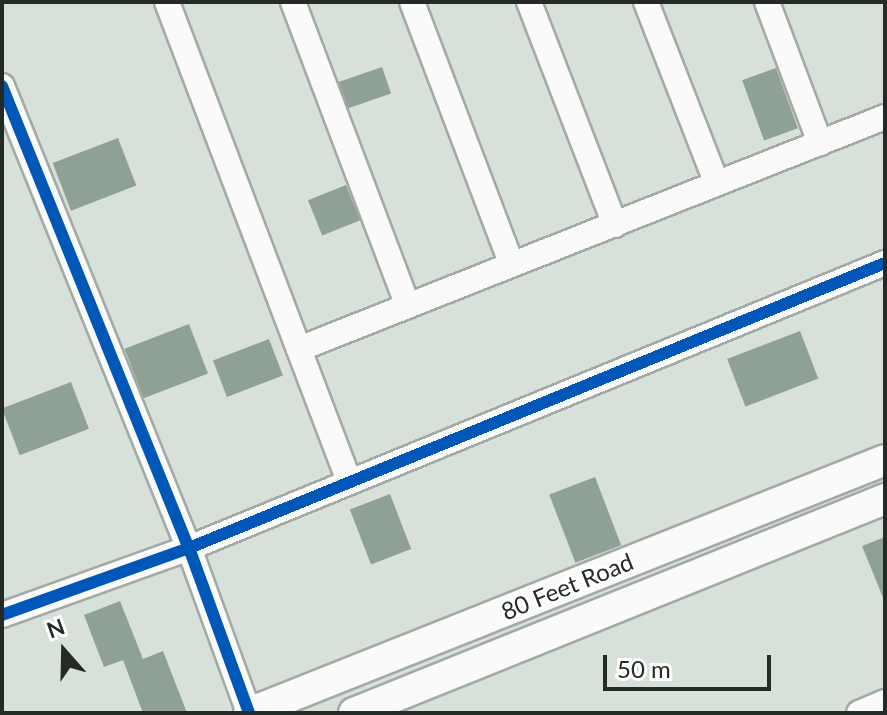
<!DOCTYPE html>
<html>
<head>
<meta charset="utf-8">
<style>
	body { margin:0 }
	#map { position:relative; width:887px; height:715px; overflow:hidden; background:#d8e0da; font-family:Lato,sans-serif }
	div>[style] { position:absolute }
	.building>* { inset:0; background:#8fa095; transform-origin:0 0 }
	.roads { filter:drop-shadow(2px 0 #a3a9a4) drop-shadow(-2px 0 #a3a9a4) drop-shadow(0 2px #a3a9a4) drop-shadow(0 -2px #a3a9a4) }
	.minor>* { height:24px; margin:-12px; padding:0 12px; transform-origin:12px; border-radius:12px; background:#f9faf9 }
	.major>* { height:30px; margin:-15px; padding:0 15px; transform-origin:15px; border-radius:15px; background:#f9faf9 }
	.cycleway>* { height:12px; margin:-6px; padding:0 6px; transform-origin:6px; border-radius:6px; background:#0057b8 }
	span { translate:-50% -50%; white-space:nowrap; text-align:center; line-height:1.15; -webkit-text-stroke:6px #fff; paint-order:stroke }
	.street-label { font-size:24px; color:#242b26 }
	.frame { position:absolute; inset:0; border:4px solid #242b26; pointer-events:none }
	.north { position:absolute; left:24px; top:611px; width:80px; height:80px; -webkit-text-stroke:6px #fff; paint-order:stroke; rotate:340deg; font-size:22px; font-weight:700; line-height:32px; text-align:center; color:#242b26 }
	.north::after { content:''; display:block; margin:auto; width:28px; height:36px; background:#242b26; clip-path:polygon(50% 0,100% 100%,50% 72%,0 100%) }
	.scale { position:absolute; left:603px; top:655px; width:168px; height:36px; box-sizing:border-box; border:4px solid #242b26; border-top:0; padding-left:10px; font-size:24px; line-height:28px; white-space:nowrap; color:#242b26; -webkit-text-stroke:6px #fff; paint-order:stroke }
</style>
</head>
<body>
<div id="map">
	<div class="building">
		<i style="left:382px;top:67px;width:28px;height:46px;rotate:71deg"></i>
		<i style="left:776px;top:68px;width:64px;height:36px;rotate:70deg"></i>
		<i style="left:118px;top:138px;width:51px;height:70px;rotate:69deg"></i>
		<i style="left:346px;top:185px;width:38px;height:41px;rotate:68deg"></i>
		<i style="left:189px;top:324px;width:53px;height:69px;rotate:69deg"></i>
		<i style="left:800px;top:331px;width:51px;height:78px;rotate:69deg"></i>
		<i style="left:269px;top:339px;width:39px;height:60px;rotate:69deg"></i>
		<i style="left:71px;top:382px;width:50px;height:74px;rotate:69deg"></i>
		<i style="left:595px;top:477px;width:73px;height:49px;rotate:69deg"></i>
		<i style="left:390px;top:494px;width:59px;height:43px;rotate:69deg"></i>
		<i style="clip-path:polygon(885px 537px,885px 600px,884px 600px,862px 546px)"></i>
		<i style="clip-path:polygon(120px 601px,143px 659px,163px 651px,187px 713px,143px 713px,123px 660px,104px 667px,84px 615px)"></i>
	</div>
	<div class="roads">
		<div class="minor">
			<i style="left:167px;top:2px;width:512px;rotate:69.2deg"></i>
			<i style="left:293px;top:2px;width:325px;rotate:69.3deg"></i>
			<i style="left:412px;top:2px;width:281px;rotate:69.2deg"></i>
			<i style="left:529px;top:2px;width:239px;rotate:68.9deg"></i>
			<i style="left:646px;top:2px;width:195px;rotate:68.7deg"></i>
			<i style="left:767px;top:2px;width:151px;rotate:69.4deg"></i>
			<i style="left:2px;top:86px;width:498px;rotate:68deg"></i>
			<i style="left:189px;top:548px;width:176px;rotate:70deg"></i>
			<i style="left:299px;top:349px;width:630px;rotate:-21.6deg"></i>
			<i style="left:2px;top:615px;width:199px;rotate:-19.7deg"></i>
			<i style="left:189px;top:548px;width:752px;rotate:-22.27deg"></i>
			<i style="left:859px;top:713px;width:28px;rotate:-23deg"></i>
		</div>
		<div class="major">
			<i style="left:249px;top:713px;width:684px;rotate:-21.69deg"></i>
			<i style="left:354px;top:713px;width:573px;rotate:-21.95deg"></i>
		</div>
	</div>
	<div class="cycleway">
		<i style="left:2px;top:86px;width:498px;rotate:68deg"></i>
		<i style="left:189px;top:548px;width:176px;rotate:70deg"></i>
		<i style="left:2px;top:615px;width:199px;rotate:-19.7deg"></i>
		<i style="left:189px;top:548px;width:752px;rotate:-22.27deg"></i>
	</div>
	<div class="street-label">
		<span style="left:567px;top:586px;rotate:-22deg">80 Feet Road</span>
	</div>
	<div class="frame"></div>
	<div class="north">N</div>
	<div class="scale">50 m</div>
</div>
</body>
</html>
